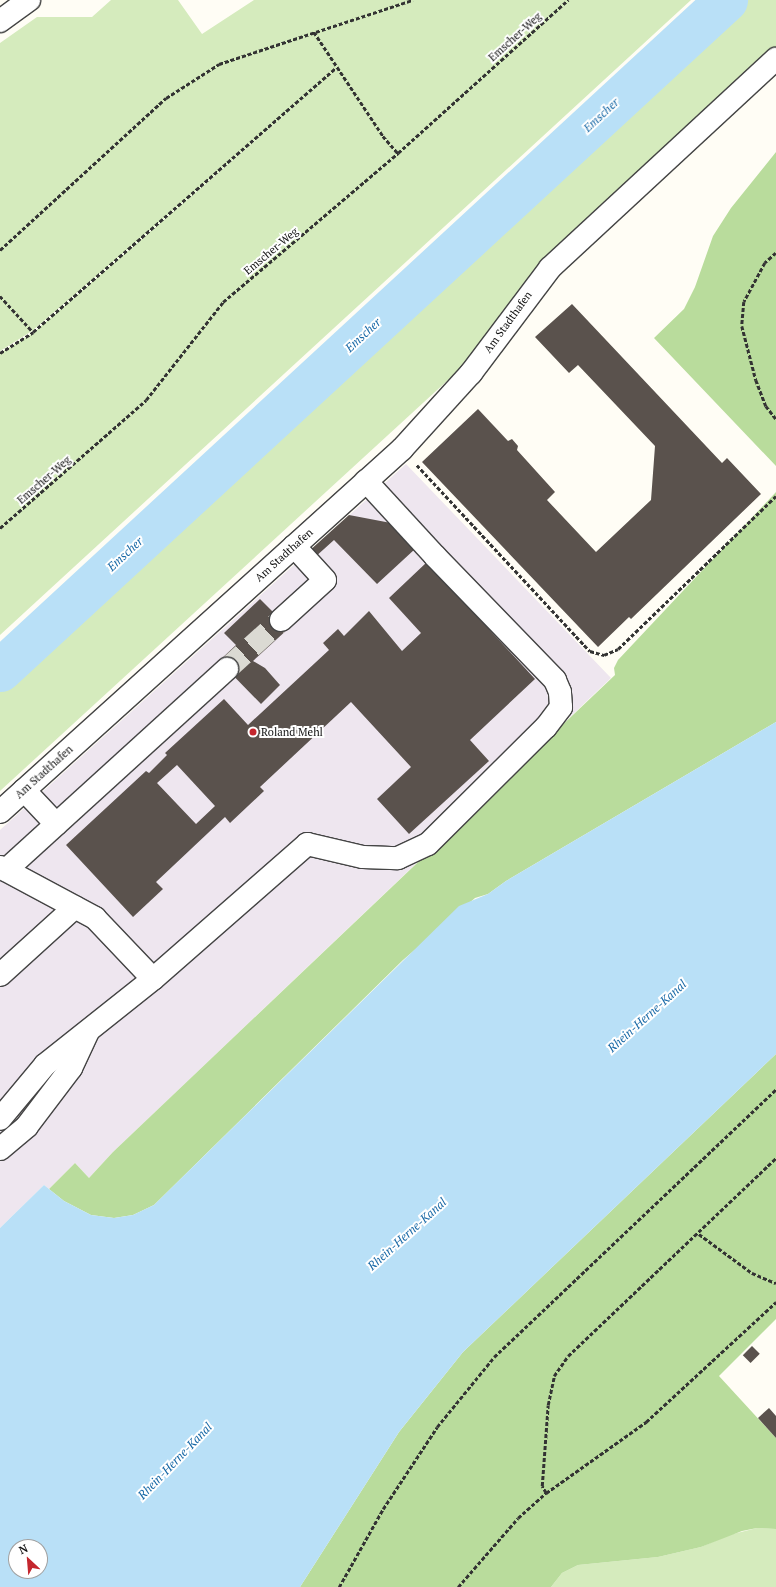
<!DOCTYPE html>
<html>
<head>
<meta charset="utf-8">
<style>
	body { margin:0 }
	#map { position:relative; width:776px; height:1587px; overflow:hidden; background:#fffdf5; font-family:"PT Serif",serif }
	div>[style] { position:absolute }
	.industrial>* { inset:0; background:#eee6ef }
	.green>* { inset:0; background:#d5ebbd }
	.forest>* { inset:0; background:#b9dc9c }
	.water>* { inset:0; background:#b9e0f7 }
	.river>* { height:43px; margin:-21.5px; padding:0 21.5px; transform-origin:21.5px; border-radius:21.5px; background:#b9e0f7 }
	.building>* { inset:0; background:#5a524d; transform-origin:0 0 }
	.minor-tunnel>* { height:22px; margin-top:-11px; transform-origin:0; background:repeating-linear-gradient(90deg,#dbdad3 0 22px,transparent 0 33px) }
	.path>* { height:2.5px; margin-top:-1.25px; transform-origin:0; background:repeating-linear-gradient(90deg,#333 0 4px,transparent 0 6px) }
	.roads { filter:drop-shadow(1px 0 #444) drop-shadow(-1px 0 #444) drop-shadow(0 1px #444) drop-shadow(0 -1px #444) }
	.minor>* { height:22px; margin:-11px; padding:0 11px; transform-origin:11px; border-radius:11px; background:#fff }
	.dots>* { width:11px; height:11px; translate:-50% -50%; box-sizing:border-box; border:2px solid #fff; border-radius:50% }
	span { translate:-50% -50%; white-space:nowrap; text-align:center; line-height:1.15; -webkit-text-stroke:4px #fff; paint-order:stroke }
	.street-label { font-size:11px; color:#111 }
	.poi-label { font-size:11px; color:#111 }
	.left { translate:0 -50%; text-align:left }
	.water-label { font-size:12px; color:#1768a6; font-style:italic }
	.north { position:absolute; left:8px; top:1539px; width:40px; height:40px; box-sizing:border-box; background:#fff; border:1px solid #a0a0a0; border-radius:50%; rotate:334deg; font-size:11px; font-weight:700; line-height:16px; text-align:center; color:#111 }
	.north::after { content:''; display:block; margin:auto; width:14px; height:18px; background:#c4262e; clip-path:polygon(50% 0,100% 100%,50% 72%,0 100%) }
</style>
</head>
<body>
<div id="map">
	<div class="industrial">
		<i style="clip-path:polygon(406px 464px,611px 678px,113px 1152px,89px 1178px,75px 1163px,49px 1189px,44px 1185px,0 1228px,0 830px)"></i>
	</div>
	<div class="green">
		<i style="clip-path:polygon(111px 0,178px 0,202px 34px,254px 0,691px 0,0 635px,0 353px,34px 332px,313px 91px,32px 331px,0 351px,0 43px,37px 17px,92px 17px)"></i>
		<i style="clip-path:polygon(746px 0,776px 0,776px 47px,626px 182px,564px 242px,472px 358px,0 791px,0 692px)"></i>
		<i style="clip-path:polygon(757px 1528px,776px 1529px,776px 1587px,551px 1587px,562px 1573px,578px 1565px,658px 1557px,701px 1547px,729px 1535px)"></i>
	</div>
	<div class="forest">
		<i style="clip-path:polygon(776px 152px,776px 466px,654px 338px,684px 309px,695px 287px,713px 236px,731px 208px)"></i>
		<i style="clip-path:polygon(776px 492px,776px 722px,506px 881px,488px 894px,475px 898px,403px 960px,154px 1205px,133px 1215px,114px 1218px,91px 1215px,64px 1201px,49px 1189px,75px 1163px,89px 1178px,113px 1152px,615px 675px,614px 668px,618px 660px)"></i>
		<i style="clip-path:polygon(776px 1054px,776px 1319px,719px 1376px,776px 1438px,776px 1529px,757px 1528px,742px 1531px,701px 1547px,658px 1557px,578px 1565px,562px 1573px,551px 1587px,300px 1587px,399px 1432px,463px 1352px)"></i>
	</div>
	<div class="water">
		<i style="clip-path:polygon(evenodd,776px 722px,776px 1054px,463px 1352px,399px 1432px,300px 1587px,0 1587px,0 1228px,44px 1185px,64px 1201px,91px 1215px,114px 1218px,133px 1215px,154px 1205px,459px 906px,488px 894px,506px 881px,776px 722px,16px 1547px,40px 1547px,40px 1571px,16px 1571px,16px 1547px)"></i>
	</div>
	<div class="river">
		<i style="left:0;top:670px;width:988px;rotate:-42.7deg"></i>
	</div>
	<div class="building">
		<i style="clip-path:polygon(572px 304px,722px 463px,727px 458px,761px 494px,631px 619px,629px 617px,598px 647px,422px 462px,478px 409px,508px 441px,512px 439px,518px 446px,517px 450px,555px 492px,547px 500px,596px 552px,651px 500px,655px 446px,578px 365px,569px 373px,535px 337px)"></i>
		<i style="clip-path:polygon(349px 515px,391px 523px,415px 549px,377px 584px,334px 540px,314px 558px,308px 552px)"></i>
		<i style="clip-path:polygon(evenodd,427px 562px,535px 679px,470px 740px,489px 761px,409px 834px,377px 799px,411px 767px,351px 702px,260px 787px,264px 791px,230px 823px,225px 817px,156px 882px,163px 889px,133px 917px,66px 845px,146px 771px,149px 773px,167px 755px,165px 753px,224px 699px,248px 725px,329px 650px,323px 643px,338px 629px,344px 636px,369px 611px,402px 651px,421px 633px,389px 598px,427px 562px,177px 765px,215px 806px,196px 824px,157px 783px,177px 765px)"></i>
		<i style="clip-path:polygon(260px 599px,289px 628px,253px 661px,265px 668px,280px 685px,261px 704px,219px 661px,236px 645px,224px 633px)"></i>
		<i style="left:752px;top:1346px;width:11px;height:13px;rotate:45deg"></i>
		<i style="clip-path:polygon(769px 1408px,776px 1416px,776px 1438px,758px 1418px)"></i>
	</div>
	<div class="minor-tunnel">
		<i style="left:227px;top:669px;width:73px;rotate:-42.2deg"></i>
	</div>
	<div class="path">
		<i style="left:314px;top:32px;width:125px;rotate:56.4deg"></i>
		<i style="left:383px;top:136px;width:23px;rotate:49deg"></i>
		<i style="left:0;top:250px;width:225px;rotate:-42.5deg"></i>
		<i style="left:166px;top:98px;width:63px;rotate:-32.7deg"></i>
		<i style="left:219px;top:64px;width:204px;rotate:-18.3deg"></i>
		<i style="left:776px;top:253px;width:15px;rotate:138deg"></i>
		<i style="left:765px;top:263px;width:44px;rotate:118.3deg"></i>
		<i style="left:744px;top:302px;width:24px;rotate:95deg"></i>
		<i style="left:742px;top:326px;width:56px;rotate:75.5deg"></i>
		<i style="left:756px;top:380px;width:28px;rotate:69deg"></i>
		<i style="left:766px;top:406px;width:16px;rotate:52deg"></i>
		<i style="left:0;top:296px;width:49px;rotate:47.5deg"></i>
		<i style="left:0;top:353px;width:39px;rotate:-32deg"></i>
		<i style="left:33px;top:332px;width:402px;rotate:-41.1deg"></i>
		<i style="left:417px;top:465px;width:254px;rotate:47.1deg"></i>
		<i style="left:590px;top:651px;width:15px;rotate:16deg"></i>
		<i style="left:604px;top:655px;width:15px;rotate:-23deg"></i>
		<i style="left:618px;top:649px;width:220px;rotate:-44.1deg"></i>
		<i style="left:0;top:528px;width:194px;rotate:-41.2deg"></i>
		<i style="left:146px;top:400px;width:125px;rotate:-51.8deg"></i>
		<i style="left:223px;top:302px;width:230px;rotate:-40.4deg"></i>
		<i style="left:398px;top:153px;width:229px;rotate:-42deg"></i>
		<i style="left:699px;top:1234px;width:66px;rotate:36.3deg"></i>
		<i style="left:752px;top:1273px;width:26px;rotate:23deg"></i>
		<i style="left:546px;top:1493px;width:123px;rotate:-35.4deg"></i>
		<i style="left:646px;top:1422px;width:177px;rotate:-42.7deg"></i>
		<i style="left:339px;top:1587px;width:90px;rotate:-60.6deg"></i>
		<i style="left:383px;top:1509px;width:98px;rotate:-56.6deg"></i>
		<i style="left:437px;top:1427px;width:90px;rotate:-50.8deg"></i>
		<i style="left:494px;top:1357px;width:389px;rotate:-43.5deg"></i>
		<i style="left:458px;top:1587px;width:91px;rotate:-49deg"></i>
		<i style="left:518px;top:1518px;width:38px;rotate:-42deg"></i>
		<i style="left:546px;top:1493px;width:8px;rotate:-120deg"></i>
		<i style="left:542px;top:1486px;width:81px;rotate:-85.8deg"></i>
		<i style="left:548px;top:1405px;width:30px;rotate:-78deg"></i>
		<i style="left:554px;top:1376px;width:24px;rotate:-55deg"></i>
		<i style="left:568px;top:1356px;width:287px;rotate:-43.6deg"></i>
	</div>
	<div class="roads">
		<div class="minor">
			<i style="left:0;top:21px;width:36px;rotate:-36deg"></i>
			<i style="left:281px;top:620px;width:59px;rotate:-42.3deg"></i>
			<i style="left:325px;top:580px;width:46px;rotate:-132.4deg"></i>
			<i style="left:24px;top:790px;width:47px;rotate:46.7deg"></i>
			<i style="left:0;top:812px;width:542px;rotate:-42.08deg"></i>
			<i style="left:402px;top:449px;width:103px;rotate:-47.8deg"></i>
			<i style="left:471px;top:373px;width:131px;rotate:-53deg"></i>
			<i style="left:550px;top:268px;width:308px;rotate:-42.8deg"></i>
			<i style="left:0;top:867px;width:108px;rotate:28.2deg"></i>
			<i style="left:95px;top:918px;width:84px;rotate:46.4deg"></i>
			<i style="left:153px;top:979px;width:138px;rotate:141.5deg"></i>
			<i style="left:45px;top:1065px;width:70px;rotate:129.8deg"></i>
			<i style="left:6px;top:870px;width:299px;rotate:-42.3deg"></i>
			<i style="left:0;top:975px;width:101px;rotate:-42.2deg"></i>
			<i style="left:153px;top:979px;width:205px;rotate:-41.2deg"></i>
			<i style="left:307px;top:844px;width:57px;rotate:13.1deg"></i>
			<i style="left:363px;top:857px;width:35px;rotate:2deg"></i>
			<i style="left:398px;top:858px;width:33px;rotate:-25deg"></i>
			<i style="left:428px;top:844px;width:166px;rotate:-44.8deg"></i>
			<i style="left:546px;top:727px;width:25px;rotate:-53deg"></i>
			<i style="left:561px;top:707px;width:15px;rotate:-94deg"></i>
			<i style="left:560px;top:692px;width:13px;rotate:-113deg"></i>
			<i style="left:555px;top:680px;width:173px;rotate:-134.1deg"></i>
			<i style="left:435px;top:556px;width:102px;rotate:-132.6deg"></i>
			<i style="left:0;top:1149px;width:35px;rotate:-40deg"></i>
			<i style="left:27px;top:1126px;width:73px;rotate:-52.8deg"></i>
			<i style="left:71px;top:1068px;width:40px;rotate:-65deg"></i>
		</div>
	</div>
	<div class="dots">
		<i style="left:253px;top:732px;background:#c4262e"></i>
	</div>
	<div class="street-label">
		<span style="left:515px;top:37px;rotate:-42deg">Emscher-Weg</span>
		<span style="left:271px;top:251px;rotate:-40deg">Emscher-Weg</span>
		<span style="left:508px;top:322px;rotate:-54deg">Am Stadthafen</span>
		<span style="left:44px;top:480px;rotate:-41deg">Emscher-Weg</span>
		<span style="left:284px;top:555px;rotate:-42deg">Am Stadthafen</span>
		<span style="left:44px;top:772px;rotate:-42deg">Am Stadthafen</span>
	</div>
	<div class="poi-label">
		<span class="left" style="left:261px;top:732px">Roland Mehl</span>
	</div>
	<div class="water-label">
		<span style="left:601px;top:115px;rotate:-43deg">Emscher</span>
		<span style="left:363px;top:335px;rotate:-43deg">Emscher</span>
		<span style="left:125px;top:554px;rotate:-43deg">Emscher</span>
		<span style="left:647px;top:1016px;rotate:-42deg">Rhein-Herne-Kanal</span>
		<span style="left:407px;top:1234px;rotate:-42deg">Rhein-Herne-Kanal</span>
		<span style="left:175px;top:1461px;rotate:-46deg">Rhein-Herne-Kanal</span>
	</div>
	<div class="north">N</div>
</div>
</body>
</html>
